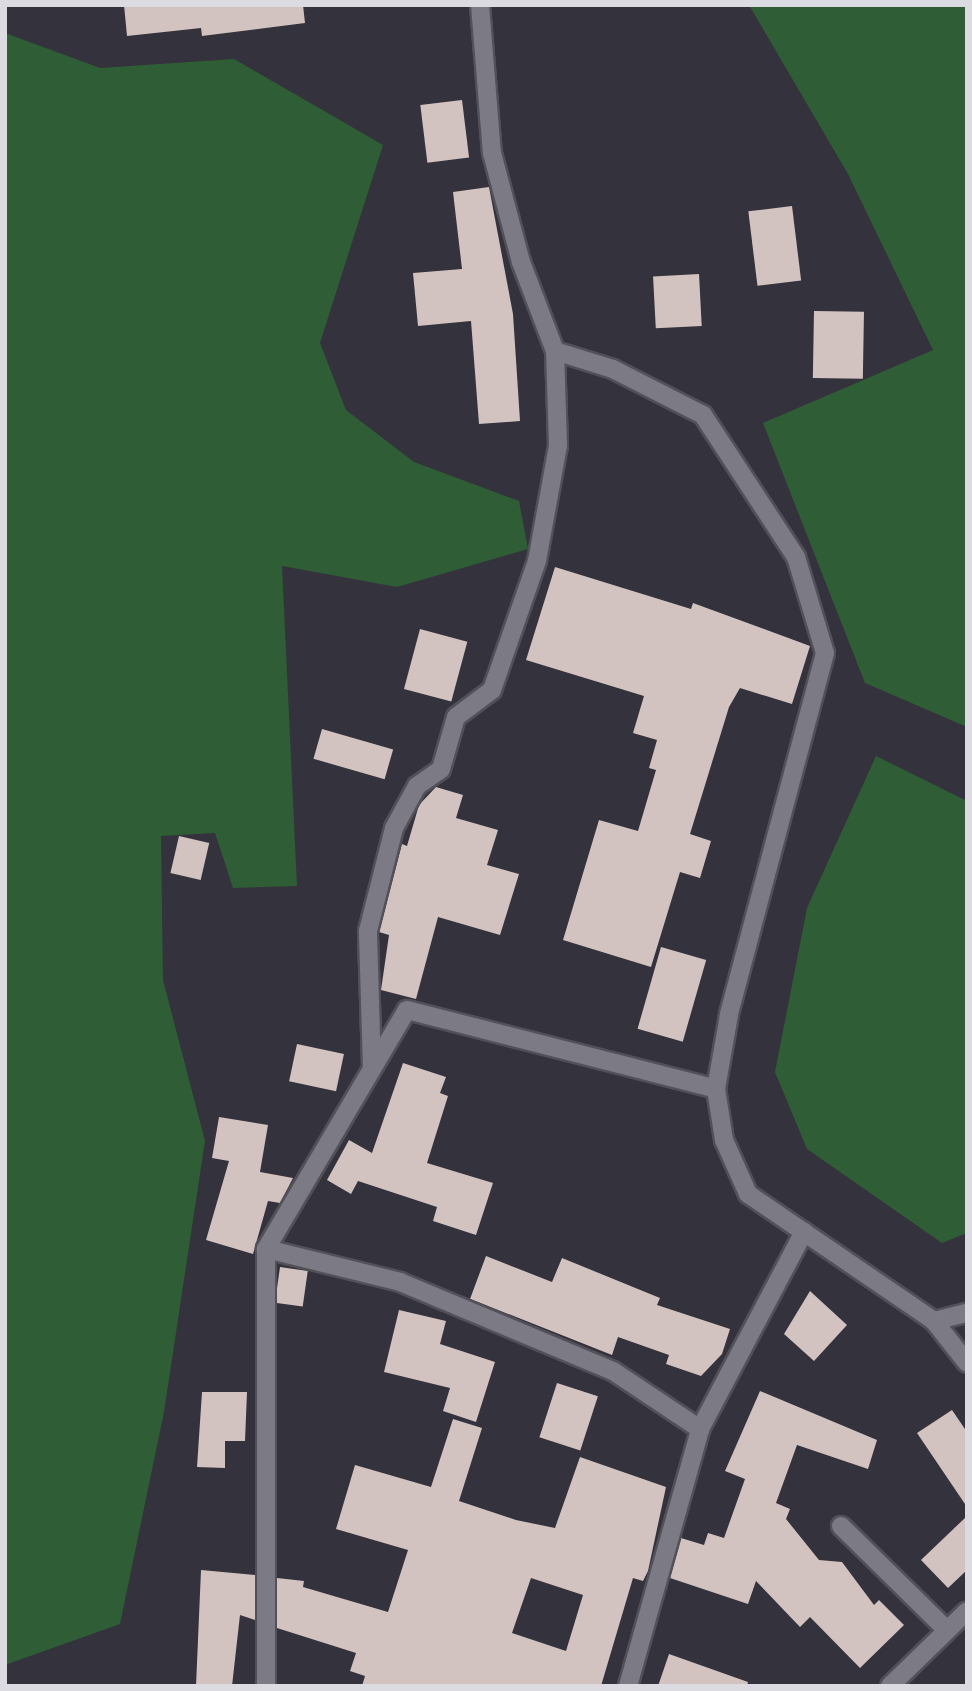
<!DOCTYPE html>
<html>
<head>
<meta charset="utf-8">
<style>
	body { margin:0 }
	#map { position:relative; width:972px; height:1691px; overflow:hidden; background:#34323c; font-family:Montserrat,sans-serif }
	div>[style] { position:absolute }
	.green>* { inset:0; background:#2f5d35 }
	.building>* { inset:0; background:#d2c3c0; transform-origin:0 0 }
	.roads { filter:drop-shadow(2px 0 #525058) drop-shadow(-2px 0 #525058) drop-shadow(0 2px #525058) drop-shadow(0 -2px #525058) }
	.lane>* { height:18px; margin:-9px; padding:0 9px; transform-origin:9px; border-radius:9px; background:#7c7a85 }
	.street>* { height:18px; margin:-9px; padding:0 9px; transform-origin:9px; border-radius:9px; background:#7c7a85 }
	span { translate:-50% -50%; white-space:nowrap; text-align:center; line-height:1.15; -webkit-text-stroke:7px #34323c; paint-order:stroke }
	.frame { position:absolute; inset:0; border:7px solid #dcdbe2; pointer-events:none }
</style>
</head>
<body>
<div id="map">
	<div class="green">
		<i style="clip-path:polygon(749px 5px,967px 5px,967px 727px,865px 683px,763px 423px,933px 350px,848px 174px)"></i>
		<i style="clip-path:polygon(5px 33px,100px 68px,234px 59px,383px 145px,320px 343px,346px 410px,414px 462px,519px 501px,528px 549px,397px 587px,282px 566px,297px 886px,233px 888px,215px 833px,161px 836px,163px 980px,205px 1141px,164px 1412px,120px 1624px,5px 1665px)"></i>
		<i style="clip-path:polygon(876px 756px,967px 801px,967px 1233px,942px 1243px,807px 1149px,775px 1072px,807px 908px)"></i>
	</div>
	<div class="building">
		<i style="clip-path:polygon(124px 5px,303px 5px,305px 23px,202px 36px,201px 28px,127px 36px)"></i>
		<i style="left:462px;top:100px;width:58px;height:42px;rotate:83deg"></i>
		<i style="clip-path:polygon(489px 187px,513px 314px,520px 421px,479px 424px,471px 321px,418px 326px,413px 273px,462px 269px,453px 192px)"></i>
		<i style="left:792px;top:206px;width:75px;height:44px;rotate:83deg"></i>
		<i style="left:699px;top:274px;width:52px;height:46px;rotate:87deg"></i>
		<i style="left:814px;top:311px;width:50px;height:67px;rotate:1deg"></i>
		<i style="clip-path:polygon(555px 567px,691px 609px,693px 603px,810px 646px,792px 704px,740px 688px,729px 707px,690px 834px,711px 841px,700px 878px,680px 872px,651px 967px,563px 940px,599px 820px,638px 831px,656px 770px,649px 768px,657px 740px,633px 733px,644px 696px,526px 660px)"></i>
		<i style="left:420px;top:629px;width:49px;height:62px;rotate:15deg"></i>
		<i style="left:322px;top:729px;width:74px;height:31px;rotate:16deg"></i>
		<i style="clip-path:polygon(436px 787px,463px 795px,456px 818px,498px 830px,487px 865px,519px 874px,500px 935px,438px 917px,416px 999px,381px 990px,389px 935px,379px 932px,402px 844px,407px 846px,419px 805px)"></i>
		<i style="left:179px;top:836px;width:31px;height:38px;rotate:13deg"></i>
		<i style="left:661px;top:947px;width:47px;height:85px;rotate:16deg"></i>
		<i style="left:297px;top:1044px;width:48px;height:38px;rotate:12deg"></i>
		<i style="clip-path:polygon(403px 1063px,446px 1077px,440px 1093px,448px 1096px,427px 1163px,493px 1183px,476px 1235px,433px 1221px,437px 1207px,358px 1181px,351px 1194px,327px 1180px,349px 1140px,372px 1153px)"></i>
		<i style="clip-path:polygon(219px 1117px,268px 1125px,260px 1172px,293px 1178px,280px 1203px,268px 1201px,253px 1254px,206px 1240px,229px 1161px,212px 1158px)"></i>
		<i style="clip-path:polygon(486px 1256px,552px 1282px,562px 1258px,660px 1298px,657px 1305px,730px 1329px,722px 1354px,701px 1376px,666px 1364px,669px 1355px,618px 1337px,612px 1355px,478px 1302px,470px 1299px)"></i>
		<i style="left:280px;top:1267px;width:28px;height:36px;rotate:8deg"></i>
		<i style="clip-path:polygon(810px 1291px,847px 1325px,814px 1361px,784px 1334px)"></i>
		<i style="clip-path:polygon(399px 1310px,446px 1321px,440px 1344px,495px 1362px,476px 1422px,443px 1411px,450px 1388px,384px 1372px)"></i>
		<i style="left:557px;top:1383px;width:43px;height:57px;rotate:18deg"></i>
		<i style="clip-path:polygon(760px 1391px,877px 1440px,868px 1469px,797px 1445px,776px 1503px,790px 1509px,786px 1519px,819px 1560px,842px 1562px,874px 1605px,879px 1600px,904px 1625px,860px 1668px,810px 1617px,800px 1627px,756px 1581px,748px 1604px,670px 1578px,681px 1538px,704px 1545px,708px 1533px,724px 1538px,745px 1479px,725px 1471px)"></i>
		<i style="clip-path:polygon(202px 1392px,247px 1392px,245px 1441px,225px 1441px,225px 1468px,197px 1467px)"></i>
		<i style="clip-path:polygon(952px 1410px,967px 1432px,967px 1507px,917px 1433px)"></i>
		<i style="clip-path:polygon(evenodd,453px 1419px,482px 1428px,459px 1501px,516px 1520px,555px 1528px,580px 1457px,666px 1487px,648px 1571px,643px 1581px,633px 1578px,601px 1686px,362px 1686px,365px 1676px,350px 1671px,356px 1653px,277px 1628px,277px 1578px,304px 1581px,303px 1587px,388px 1612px,408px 1550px,336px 1529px,355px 1465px,431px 1487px,453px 1419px,531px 1578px,583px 1595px,566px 1651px,512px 1633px,531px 1578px)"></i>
		<i style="clip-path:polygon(967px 1516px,967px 1570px,948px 1588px,921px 1560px)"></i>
		<i style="clip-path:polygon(201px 1570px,255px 1575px,255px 1620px,240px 1615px,232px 1686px,196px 1686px)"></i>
		<i style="clip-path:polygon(669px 1654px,748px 1682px,747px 1686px,658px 1686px)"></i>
	</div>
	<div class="roads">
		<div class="lane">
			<i style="left:372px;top:1069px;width:138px;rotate:-91.7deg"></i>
			<i style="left:368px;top:931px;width:106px;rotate:-75.8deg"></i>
			<i style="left:394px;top:828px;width:48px;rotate:-61.3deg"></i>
			<i style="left:417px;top:786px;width:29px;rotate:-35deg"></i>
			<i style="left:441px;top:769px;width:54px;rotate:-73.9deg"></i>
			<i style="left:456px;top:717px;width:45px;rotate:-36.9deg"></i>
			<i style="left:492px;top:690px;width:137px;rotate:-70.8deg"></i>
			<i style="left:537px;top:561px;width:117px;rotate:-79.7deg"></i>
			<i style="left:558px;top:446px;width:95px;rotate:-91.8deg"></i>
			<i style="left:934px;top:1321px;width:34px;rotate:-14deg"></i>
		</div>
		<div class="street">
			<i style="left:480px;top:5px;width:148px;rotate:85.4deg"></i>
			<i style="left:492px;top:153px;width:113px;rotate:75.1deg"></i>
			<i style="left:521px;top:262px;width:95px;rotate:69.1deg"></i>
			<i style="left:555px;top:351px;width:61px;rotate:17.2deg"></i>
			<i style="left:613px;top:369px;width:101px;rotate:27.1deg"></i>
			<i style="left:703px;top:415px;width:170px;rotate:56.8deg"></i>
			<i style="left:796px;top:557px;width:100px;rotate:73.2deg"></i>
			<i style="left:825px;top:653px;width:375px;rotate:104.9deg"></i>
			<i style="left:729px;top:1015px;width:75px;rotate:100deg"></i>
			<i style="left:716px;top:1089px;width:52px;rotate:81.1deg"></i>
			<i style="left:724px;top:1140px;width:59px;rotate:66deg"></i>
			<i style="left:748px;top:1194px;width:225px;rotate:34.3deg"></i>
			<i style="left:934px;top:1321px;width:53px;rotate:51.8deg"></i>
			<i style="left:266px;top:1249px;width:138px;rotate:13.8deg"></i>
			<i style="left:400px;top:1282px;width:231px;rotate:22.7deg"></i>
			<i style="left:613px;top:1371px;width:105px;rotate:33.7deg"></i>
			<i style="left:841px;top:1526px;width:148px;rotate:44.5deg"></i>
			<i style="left:266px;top:1686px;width:437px;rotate:-90deg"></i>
			<i style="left:266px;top:1249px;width:277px;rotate:-59.5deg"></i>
			<i style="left:407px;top:1010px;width:319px;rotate:14.3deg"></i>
			<i style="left:628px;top:1686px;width:267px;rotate:-74.3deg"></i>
			<i style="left:700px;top:1429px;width:223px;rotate:-62.2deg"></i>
			<i style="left:890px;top:1686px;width:107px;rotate:-44.2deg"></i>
		</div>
	</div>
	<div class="frame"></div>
</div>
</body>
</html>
